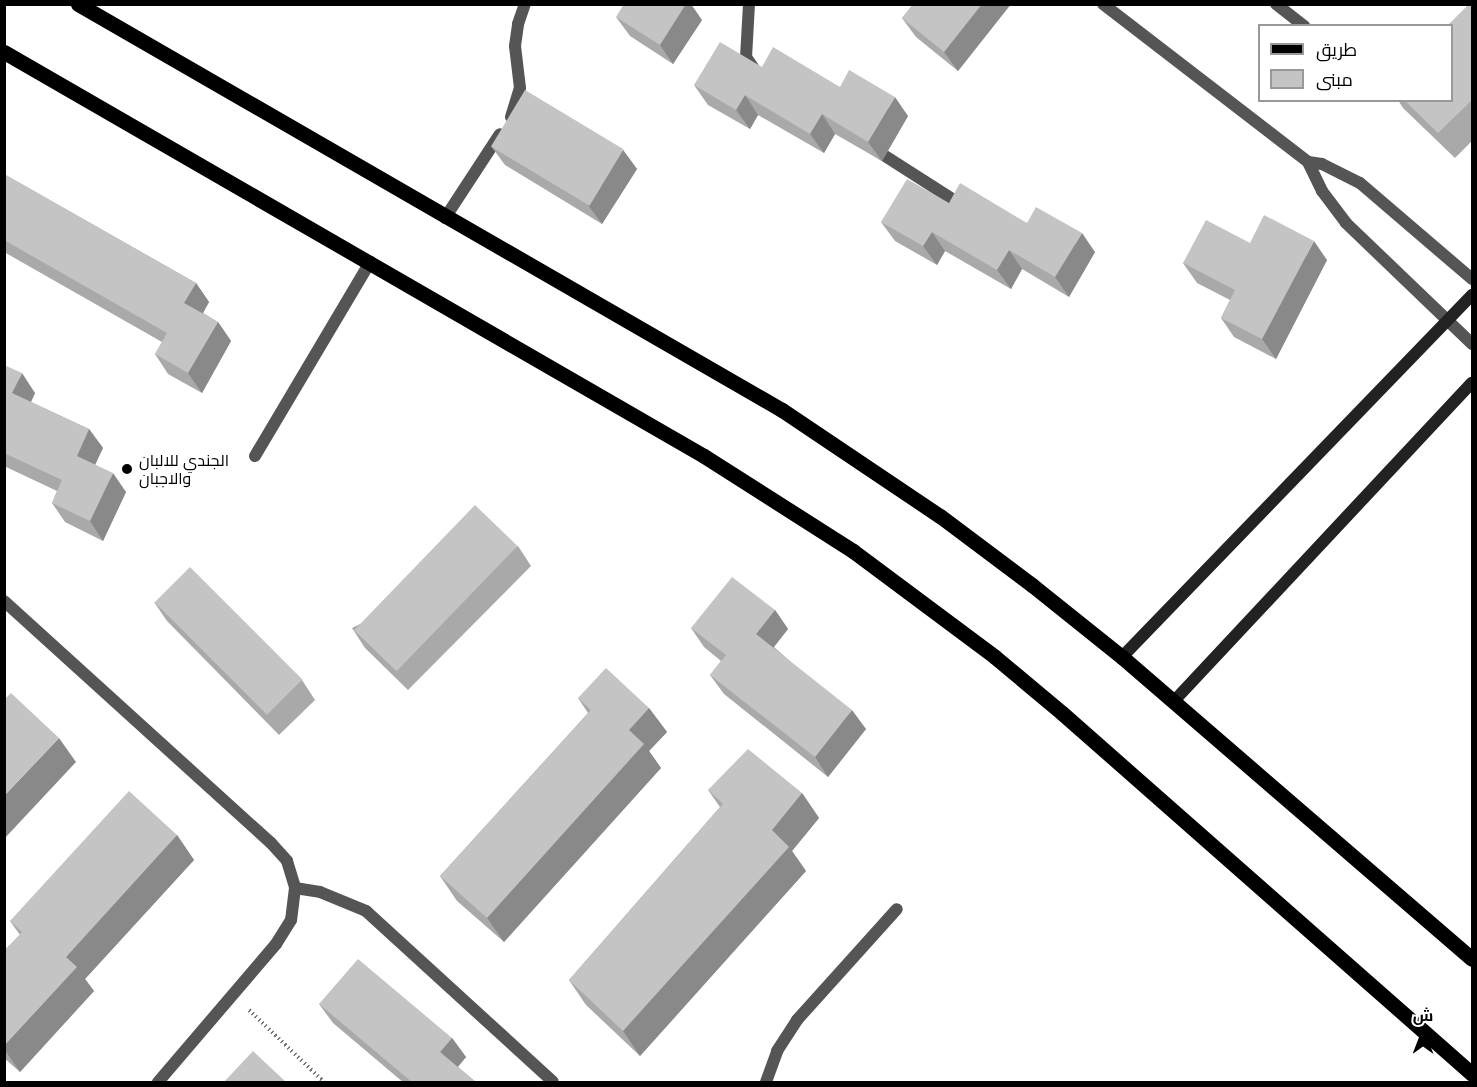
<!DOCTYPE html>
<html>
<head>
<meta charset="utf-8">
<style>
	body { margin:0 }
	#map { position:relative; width:1477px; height:1087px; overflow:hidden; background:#fff; font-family:Quicksand,Cairo,sans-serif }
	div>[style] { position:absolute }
	.path>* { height:4px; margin-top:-2px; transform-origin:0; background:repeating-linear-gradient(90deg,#777 0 1.5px,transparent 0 4.5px) }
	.lane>* { height:12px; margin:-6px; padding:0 6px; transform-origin:6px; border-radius:6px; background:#555 }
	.street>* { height:12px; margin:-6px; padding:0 6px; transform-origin:6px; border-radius:6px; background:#555 }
	.secondary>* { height:12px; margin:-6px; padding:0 6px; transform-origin:6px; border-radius:6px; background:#222 }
	.primary>* { height:15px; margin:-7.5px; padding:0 7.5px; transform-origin:7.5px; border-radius:7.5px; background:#000 }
	.wall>* { inset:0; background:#a9a9a9 }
	.shaded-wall>* { inset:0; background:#898989 }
	.building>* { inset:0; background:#c4c4c4; transform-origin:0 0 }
	.dots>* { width:16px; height:16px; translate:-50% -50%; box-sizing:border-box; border:3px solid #fff; border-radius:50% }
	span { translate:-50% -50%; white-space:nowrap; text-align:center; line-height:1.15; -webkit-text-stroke:6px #fff; paint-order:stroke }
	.poi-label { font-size:16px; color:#000 }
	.left { translate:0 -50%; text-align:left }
	.frame { position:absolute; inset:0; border:6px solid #000; pointer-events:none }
	.legend { position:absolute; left:1258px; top:24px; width:195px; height:78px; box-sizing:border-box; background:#fff; border:2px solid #999; margin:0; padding:8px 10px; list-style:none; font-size:18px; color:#000 }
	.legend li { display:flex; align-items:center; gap:12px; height:30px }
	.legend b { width:30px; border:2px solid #999 }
	.north { position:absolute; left:1393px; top:1003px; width:60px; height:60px; -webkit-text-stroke:4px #fff; paint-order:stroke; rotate:0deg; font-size:16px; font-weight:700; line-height:24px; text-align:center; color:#000 }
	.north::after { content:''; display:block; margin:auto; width:21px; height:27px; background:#000; clip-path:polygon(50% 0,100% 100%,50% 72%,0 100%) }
</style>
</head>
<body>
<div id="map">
	<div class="path">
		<i style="left:249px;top:1010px;width:104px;rotate:43.8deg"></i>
	</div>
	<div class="lane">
		<i style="left:749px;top:4px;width:53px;rotate:93.2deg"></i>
		<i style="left:746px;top:57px;width:18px;rotate:56deg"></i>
		<i style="left:1276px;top:4px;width:36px;rotate:38deg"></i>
		<i style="left:511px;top:117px;width:30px;rotate:-73deg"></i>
		<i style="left:520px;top:88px;width:42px;rotate:-96.8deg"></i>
		<i style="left:515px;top:46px;width:22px;rotate:-82deg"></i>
		<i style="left:518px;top:24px;width:21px;rotate:-71deg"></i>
		<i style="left:871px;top:147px;width:112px;rotate:32.6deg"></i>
		<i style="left:445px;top:218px;width:100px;rotate:-56.8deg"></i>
		<i style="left:255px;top:456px;width:226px;rotate:-59.3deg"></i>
		<i style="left:295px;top:888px;width:25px;rotate:9deg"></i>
		<i style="left:320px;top:892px;width:50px;rotate:22.4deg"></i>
		<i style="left:366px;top:911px;width:253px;rotate:42.4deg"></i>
		<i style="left:766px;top:1082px;width:33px;rotate:-70deg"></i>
		<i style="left:777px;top:1051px;width:37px;rotate:-57deg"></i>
		<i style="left:797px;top:1020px;width:149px;rotate:-48deg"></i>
	</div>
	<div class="street">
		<i style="left:1103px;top:4px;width:259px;rotate:37.6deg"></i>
		<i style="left:1308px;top:162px;width:14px;rotate:8deg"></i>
		<i style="left:1322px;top:164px;width:42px;rotate:26.6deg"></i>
		<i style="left:1360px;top:183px;width:148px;rotate:40.6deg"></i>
		<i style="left:1308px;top:162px;width:32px;rotate:64deg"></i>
		<i style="left:1322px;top:191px;width:40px;rotate:53deg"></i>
		<i style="left:1346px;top:223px;width:175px;rotate:43.8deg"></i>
		<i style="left:4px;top:601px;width:360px;rotate:42.2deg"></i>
		<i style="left:271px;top:843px;width:24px;rotate:48deg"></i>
		<i style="left:287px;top:861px;width:28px;rotate:73deg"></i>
		<i style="left:295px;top:888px;width:32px;rotate:97deg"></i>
		<i style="left:291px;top:920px;width:28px;rotate:122deg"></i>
		<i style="left:276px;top:944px;width:182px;rotate:130.5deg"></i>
	</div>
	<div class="secondary">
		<i style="left:1122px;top:657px;width:504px;rotate:-45.97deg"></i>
		<i style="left:1174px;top:701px;width:436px;rotate:-46.9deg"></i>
	</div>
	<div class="primary">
		<i style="left:78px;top:4px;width:813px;rotate:29.97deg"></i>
		<i style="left:782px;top:410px;width:190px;rotate:33.9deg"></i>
		<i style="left:940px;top:516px;width:115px;rotate:36.9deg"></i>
		<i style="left:1032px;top:585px;width:115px;rotate:38.7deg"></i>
		<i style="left:1122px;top:657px;width:462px;rotate:40.8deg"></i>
		<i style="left:4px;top:52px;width:808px;rotate:29.99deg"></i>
		<i style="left:704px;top:456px;width:177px;rotate:32.5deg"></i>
		<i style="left:853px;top:551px;width:177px;rotate:36.7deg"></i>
		<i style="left:995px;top:657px;width:87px;rotate:39.9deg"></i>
		<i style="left:1062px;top:713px;width:546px;rotate:41.36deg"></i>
	</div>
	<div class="wall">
		<i style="clip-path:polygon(911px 4px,1011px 4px,958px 71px,916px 37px,902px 18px,912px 6px)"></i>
		<i style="clip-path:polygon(1473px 4px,1473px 140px,1455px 158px,1403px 108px,1398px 100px,1452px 100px)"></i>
		<i style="clip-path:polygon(616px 17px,702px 20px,673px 64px,630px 36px)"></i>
		<i style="clip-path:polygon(762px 67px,840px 87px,908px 116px,882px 161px,835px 134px,824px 153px,758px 115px,750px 129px,708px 105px,694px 85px)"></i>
		<i style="clip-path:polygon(491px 146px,623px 150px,637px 169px,602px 224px,505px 165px)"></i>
		<i style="clip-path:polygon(4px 174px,196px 283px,209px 302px,203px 313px,218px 322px,231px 341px,202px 393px,168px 374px,155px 354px,162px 342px,4px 252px)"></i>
		<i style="clip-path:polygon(949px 203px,1027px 223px,1095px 252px,1069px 297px,1022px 269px,1011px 289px,945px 251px,937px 265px,895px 241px,881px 222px)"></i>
		<i style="clip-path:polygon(1250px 243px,1327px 260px,1276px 359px,1234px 337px,1221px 318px,1230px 300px,1197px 283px,1183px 263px)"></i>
		<i style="clip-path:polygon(4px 365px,35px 393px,31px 402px,89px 429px,103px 448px,95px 465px,126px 492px,103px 541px,65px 522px,52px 503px,57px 491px,4px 466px)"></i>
		<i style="clip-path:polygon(518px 546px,531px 566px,408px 690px,365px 648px,352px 628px)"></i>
		<i style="clip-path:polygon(154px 602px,302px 680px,315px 700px,279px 735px,167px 621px)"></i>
		<i style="clip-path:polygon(775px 610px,788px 629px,774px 647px,866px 729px,828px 777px,724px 694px,710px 675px,721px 661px,704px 647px,691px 628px)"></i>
		<i style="clip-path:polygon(578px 698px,649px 708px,667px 732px,649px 751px,661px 768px,504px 942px,457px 901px,440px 876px,588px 713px)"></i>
		<i style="clip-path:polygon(708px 790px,802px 793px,819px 818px,792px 851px,806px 871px,640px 1056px,586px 1005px,569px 980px,720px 807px)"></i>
		<i style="clip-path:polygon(177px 835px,194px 860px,85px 979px,94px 991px,20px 1072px,4px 1058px,4px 951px,20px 935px,10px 921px)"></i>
		<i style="clip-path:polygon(319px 1004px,452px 1038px,466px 1057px,458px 1067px,477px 1083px,404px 1083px,333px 1023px)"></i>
	</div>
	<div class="shaded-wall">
		<i style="clip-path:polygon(682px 4px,691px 4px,702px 20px,673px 64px,660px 45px)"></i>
		<i style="clip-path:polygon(982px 4px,1011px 4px,958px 71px,944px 52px)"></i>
		<i style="clip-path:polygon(745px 95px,758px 115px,750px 129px,736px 110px)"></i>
		<i style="clip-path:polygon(895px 97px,908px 116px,882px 161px,868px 142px)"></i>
		<i style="clip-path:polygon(822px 114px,835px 134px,824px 153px,810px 134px)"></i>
		<i style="clip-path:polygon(623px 150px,637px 169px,602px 224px,588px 205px)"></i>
		<i style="clip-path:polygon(932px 232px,945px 251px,937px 265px,923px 246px)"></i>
		<i style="clip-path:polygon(1082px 233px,1095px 252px,1069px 297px,1055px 277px)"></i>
		<i style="clip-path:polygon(1314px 241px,1327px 260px,1276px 359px,1262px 339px)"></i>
		<i style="clip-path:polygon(1009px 250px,1022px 269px,1011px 289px,997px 270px)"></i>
		<i style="clip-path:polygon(196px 283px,209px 302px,198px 322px,184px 303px)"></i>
		<i style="clip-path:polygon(218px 322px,231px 341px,202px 393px,188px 373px)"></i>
		<i style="clip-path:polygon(22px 373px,35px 393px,26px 412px,12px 393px)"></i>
		<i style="clip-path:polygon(89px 429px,103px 448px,90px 475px,77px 456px)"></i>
		<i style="clip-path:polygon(113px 473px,126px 492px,103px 541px,90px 521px)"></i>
		<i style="clip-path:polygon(775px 610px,788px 629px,769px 653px,756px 634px)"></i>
		<i style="clip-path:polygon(649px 708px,667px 732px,649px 751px,661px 768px,504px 942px,487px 918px,629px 730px)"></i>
		<i style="clip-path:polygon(852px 710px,866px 729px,828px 777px,815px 757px)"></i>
		<i style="clip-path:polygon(59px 738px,76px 762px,4px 839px,4px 796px)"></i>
		<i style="clip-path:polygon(802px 793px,819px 818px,792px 851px,806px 871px,640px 1056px,623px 1031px,772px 830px)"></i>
		<i style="clip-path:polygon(177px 835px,194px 860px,85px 979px,94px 991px,20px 1072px,4px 1049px,4px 1046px,66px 957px)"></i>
		<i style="clip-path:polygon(452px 1038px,466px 1057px,454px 1071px,440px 1052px)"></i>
	</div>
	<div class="building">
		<i style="clip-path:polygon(624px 4px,686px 4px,660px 45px,616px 17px)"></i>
		<i style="clip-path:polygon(913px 4px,982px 4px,944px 52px,902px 18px)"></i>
		<i style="clip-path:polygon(1469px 4px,1473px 4px,1473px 99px,1438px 133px,1404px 100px,1452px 100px,1452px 26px,1447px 26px)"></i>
		<i style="clip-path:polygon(720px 42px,762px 67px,773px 47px,840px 87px,849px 70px,895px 97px,868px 142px,822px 114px,810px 134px,745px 95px,736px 110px,694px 85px)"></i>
		<i style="left:525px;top:90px;width:115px;height:66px;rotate:31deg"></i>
		<i style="clip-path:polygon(4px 174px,196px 283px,184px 303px,218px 322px,188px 373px,155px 354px,167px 333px,4px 240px)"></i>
		<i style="clip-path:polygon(907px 179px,949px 203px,960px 183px,1027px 223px,1036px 207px,1082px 233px,1055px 277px,1009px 250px,997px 270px,932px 232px,923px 246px,881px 222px)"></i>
		<i style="clip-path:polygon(1264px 215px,1314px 241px,1262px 339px,1221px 318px,1235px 290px,1183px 263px,1206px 220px,1250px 243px)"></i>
		<i style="clip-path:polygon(4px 365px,22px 373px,12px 393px,89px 429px,77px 456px,113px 473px,90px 521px,52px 503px,62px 480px,4px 453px)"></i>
		<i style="left:475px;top:505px;width:59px;height:174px;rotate:44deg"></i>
		<i style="left:190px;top:567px;width:159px;height:50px;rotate:45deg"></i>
		<i style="clip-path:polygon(732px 577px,775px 610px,756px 634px,852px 710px,815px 757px,710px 675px,726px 655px,691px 628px)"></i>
		<i style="clip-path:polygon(606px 668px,649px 708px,629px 730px,644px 744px,487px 918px,440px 876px,591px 710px,578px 698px)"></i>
		<i style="clip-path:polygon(11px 693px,59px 738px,4px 796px,4px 700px)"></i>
		<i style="clip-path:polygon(748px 749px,802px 793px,772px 830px,789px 847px,623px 1031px,569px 980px,723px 804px,708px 790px)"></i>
		<i style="clip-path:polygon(129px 791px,177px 835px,66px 957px,77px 967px,4px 1046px,4px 951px,22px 932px,10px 921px)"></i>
		<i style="clip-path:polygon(358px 959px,452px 1038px,440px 1052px,477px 1083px,413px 1083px,319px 1004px)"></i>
		<i style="clip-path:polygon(253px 1051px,287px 1083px,223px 1083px)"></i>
	</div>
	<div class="dots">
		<i style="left:127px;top:469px;background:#000"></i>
	</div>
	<div class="poi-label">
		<span class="left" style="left:139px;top:469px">الجندي للالبان<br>والاجبان</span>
	</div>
	<div class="frame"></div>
	<ul class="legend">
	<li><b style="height:8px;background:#000"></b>طريق</li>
	<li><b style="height:16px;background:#c4c4c4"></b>مبنى</li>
	</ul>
	<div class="north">ش</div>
</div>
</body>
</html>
